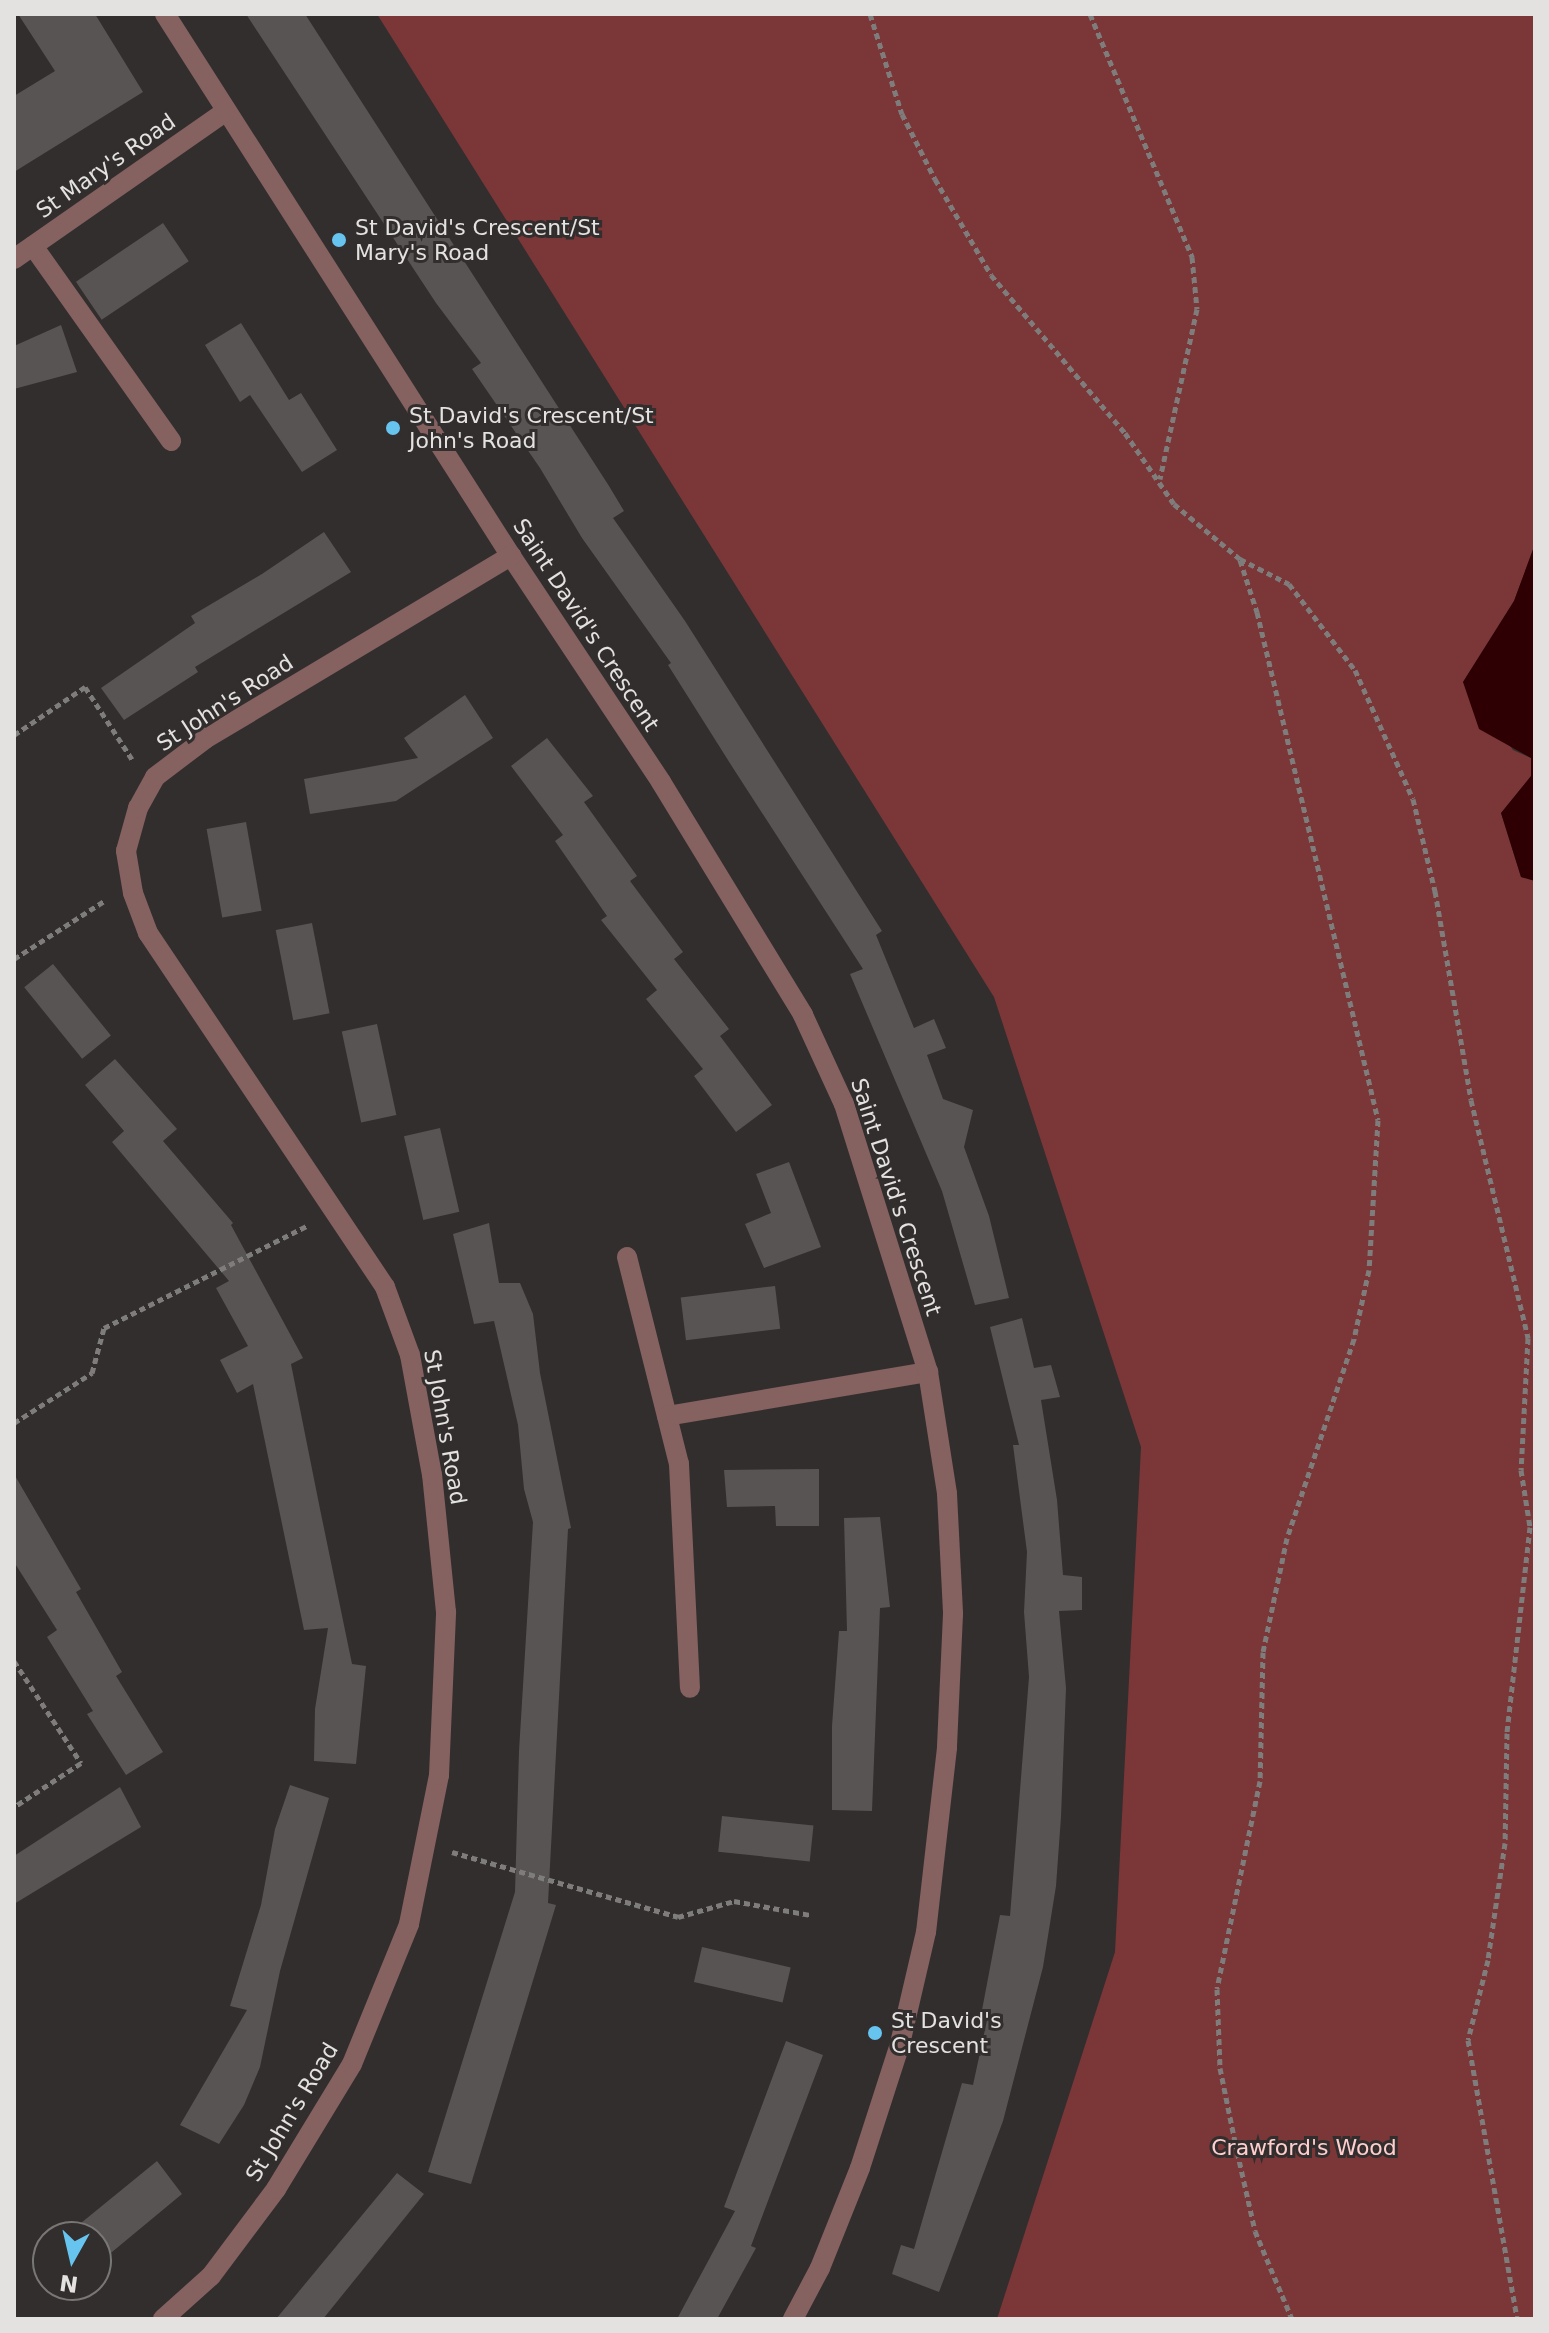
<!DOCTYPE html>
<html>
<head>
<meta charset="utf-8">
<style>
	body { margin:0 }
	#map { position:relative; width:1549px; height:2333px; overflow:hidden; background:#322e2e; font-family:"DejaVu Sans",sans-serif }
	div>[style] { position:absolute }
	.green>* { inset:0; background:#7b3638 }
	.water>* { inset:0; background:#2f0003 }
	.building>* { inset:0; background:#585454; transform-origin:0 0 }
	.path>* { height:5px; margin-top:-2.5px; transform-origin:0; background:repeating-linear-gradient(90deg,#7f7c7c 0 6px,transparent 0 10px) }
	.service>* { height:20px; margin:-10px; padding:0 10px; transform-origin:10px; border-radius:10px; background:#856160 }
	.minor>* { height:20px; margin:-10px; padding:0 10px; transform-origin:10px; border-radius:10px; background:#856160 }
	.dots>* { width:22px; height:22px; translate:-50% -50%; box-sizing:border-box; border:4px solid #322e2e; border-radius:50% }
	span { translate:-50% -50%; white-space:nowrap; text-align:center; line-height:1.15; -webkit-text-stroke:6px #322e2e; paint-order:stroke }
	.street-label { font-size:22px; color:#e4e1e1 }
	.poi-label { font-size:22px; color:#e4e1e1 }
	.left { translate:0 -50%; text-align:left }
	.park-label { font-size:22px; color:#fecfce }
	.frame { position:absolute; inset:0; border:16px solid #e4e1e1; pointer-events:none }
	.north { position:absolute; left:32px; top:2221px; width:80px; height:80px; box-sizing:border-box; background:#322e2e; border:2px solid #797676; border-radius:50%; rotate:188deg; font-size:22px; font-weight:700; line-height:32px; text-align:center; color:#e4e1e1 }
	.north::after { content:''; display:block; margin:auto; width:28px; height:36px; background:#66c4ef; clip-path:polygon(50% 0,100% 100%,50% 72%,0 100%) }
</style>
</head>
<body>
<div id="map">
	<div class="green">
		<i style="clip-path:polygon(377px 14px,1535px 14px,1535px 544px,1514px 601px,1463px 682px,1513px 750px,1531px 758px,1531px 776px,1501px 813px,1521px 877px,1535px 881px,1535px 2319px,997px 2319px,1115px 1952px,1141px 1447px,994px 997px)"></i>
	</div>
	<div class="water">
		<i style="clip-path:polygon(1535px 544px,1535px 881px,1521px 877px,1501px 813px,1531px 776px,1531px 758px,1479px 729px,1463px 682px,1514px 601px)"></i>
	</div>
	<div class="building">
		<i style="clip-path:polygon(18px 14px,95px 14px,143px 92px,14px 172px,14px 96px,55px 71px)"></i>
		<i style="clip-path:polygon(246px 14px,305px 14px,609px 486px,624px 511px,613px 518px,685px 621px,882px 931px,876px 935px,914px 1028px,934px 1019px,946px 1048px,927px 1055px,943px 1099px,973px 1110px,964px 1147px,989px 1216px,1009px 1298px,975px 1305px,942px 1191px,850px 974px,863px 969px,733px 768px,668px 665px,671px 663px,582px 538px,540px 468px,472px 369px,481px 363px,436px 303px)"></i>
		<i style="left:163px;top:223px;width:46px;height:105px;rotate:56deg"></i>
		<i style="clip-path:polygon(241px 323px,289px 400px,301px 393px,337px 450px,302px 472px,250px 395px,240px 402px,205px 345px)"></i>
		<i style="clip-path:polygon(61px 325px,77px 372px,14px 389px,14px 346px)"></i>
		<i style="clip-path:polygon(324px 532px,351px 572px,195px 667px,198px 672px,124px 720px,101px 688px,195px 623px,191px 616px,262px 574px)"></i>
		<i style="clip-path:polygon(465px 695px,493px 738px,396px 801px,310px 814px,304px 779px,418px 758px,404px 738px)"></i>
		<i style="clip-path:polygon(547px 738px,593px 796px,584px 802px,637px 876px,630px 881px,683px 952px,674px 959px,729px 1029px,720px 1036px,772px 1105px,736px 1132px,694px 1076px,703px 1069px,646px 999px,657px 990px,601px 920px,607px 916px,555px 841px,563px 835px,511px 766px)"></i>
		<i style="left:246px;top:822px;width:90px;height:40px;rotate:80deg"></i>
		<i style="left:312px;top:923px;width:92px;height:37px;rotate:79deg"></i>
		<i style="left:53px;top:964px;width:92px;height:37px;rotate:51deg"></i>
		<i style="left:377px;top:1024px;width:93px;height:36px;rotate:78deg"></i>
		<i style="clip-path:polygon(115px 1059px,177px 1129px,163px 1141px,233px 1223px,231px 1225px,303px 1358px,291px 1364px,320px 1509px,352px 1664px,366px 1666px,356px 1764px,314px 1761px,315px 1709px,328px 1628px,304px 1630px,253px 1384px,237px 1393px,220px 1360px,248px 1346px,216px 1288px,229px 1281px,112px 1142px,124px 1131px,85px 1085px)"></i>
		<i style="left:440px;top:1128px;width:86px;height:37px;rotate:77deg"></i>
		<i style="clip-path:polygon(789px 1162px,821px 1247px,764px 1268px,745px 1224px,771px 1213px,756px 1174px)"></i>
		<i style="clip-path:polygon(489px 1223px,499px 1283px,520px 1283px,533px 1314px,540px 1373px,571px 1528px,568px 1529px,548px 1903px,556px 1905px,471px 2184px,428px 2172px,515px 1892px,519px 1751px,533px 1522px,524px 1489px,518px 1425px,494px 1321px,474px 1324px,453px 1234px)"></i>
		<i style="left:775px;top:1286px;width:43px;height:95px;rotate:83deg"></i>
		<i style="clip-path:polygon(1022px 1318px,1034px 1368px,1051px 1365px,1060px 1397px,1041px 1400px,1057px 1500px,1063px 1575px,1082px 1577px,1082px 1610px,1059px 1611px,1066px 1688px,1061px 1817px,1056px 1886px,1043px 1967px,1003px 2121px,939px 2292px,892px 2274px,901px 2245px,914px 2249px,962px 2083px,973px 2085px,989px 2011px,982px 2010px,1000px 1915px,1010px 1916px,1029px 1677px,1024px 1612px,1027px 1552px,1013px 1445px,1019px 1445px,990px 1327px)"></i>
		<i style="clip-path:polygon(819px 1469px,819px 1526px,776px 1526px,775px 1506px,727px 1507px,724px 1470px)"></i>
		<i style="clip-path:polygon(14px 1474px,81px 1589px,76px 1592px,122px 1672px,116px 1676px,163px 1752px,126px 1775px,87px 1714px,93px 1711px,47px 1637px,57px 1630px,14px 1562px)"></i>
		<i style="clip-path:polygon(880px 1517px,890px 1607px,880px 1608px,872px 1811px,832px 1810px,832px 1726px,839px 1631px,847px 1631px,844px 1518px)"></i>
		<i style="clip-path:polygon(290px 1785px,329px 1798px,280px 1971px,260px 2067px,244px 2105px,219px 2144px,180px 2125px,247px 2010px,230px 2006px,261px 1905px,275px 1829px)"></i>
		<i style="clip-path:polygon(120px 1787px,141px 1827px,14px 1904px,14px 1856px)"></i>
		<i style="left:722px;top:1816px;width:92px;height:36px;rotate:6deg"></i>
		<i style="left:702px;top:1947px;width:91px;height:36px;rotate:13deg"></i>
		<i style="clip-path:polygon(786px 2041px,823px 2055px,751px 2246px,756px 2248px,717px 2319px,677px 2319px,735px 2211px,724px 2207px)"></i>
		<i style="clip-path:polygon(157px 2161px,182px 2194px,106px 2257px,96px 2244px,96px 2237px,91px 2237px,81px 2223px)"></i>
		<i style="clip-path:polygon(397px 2173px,424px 2194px,323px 2319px,276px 2319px)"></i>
	</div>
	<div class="path">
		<i style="left:870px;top:14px;width:105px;rotate:72.3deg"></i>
		<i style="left:902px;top:114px;width:73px;rotate:63.1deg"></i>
		<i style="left:935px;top:179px;width:111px;rotate:59.7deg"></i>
		<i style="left:991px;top:275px;width:207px;rotate:49.7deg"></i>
		<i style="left:1125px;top:433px;width:86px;rotate:55.4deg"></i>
		<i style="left:1174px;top:504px;width:86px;rotate:39.8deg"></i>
		<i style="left:1240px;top:559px;width:55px;rotate:27deg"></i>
		<i style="left:1289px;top:584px;width:108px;rotate:52.5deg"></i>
		<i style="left:1355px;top:670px;width:141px;rotate:65.8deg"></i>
		<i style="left:1413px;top:799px;width:95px;rotate:76.6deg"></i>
		<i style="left:1435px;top:891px;width:212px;rotate:80.2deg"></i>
		<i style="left:1471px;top:1100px;width:245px;rotate:76.5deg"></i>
		<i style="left:1528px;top:1338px;width:132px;rotate:93deg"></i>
		<i style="left:1521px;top:1470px;width:58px;rotate:81deg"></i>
		<i style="left:1530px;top:1527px;width:207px;rotate:96.4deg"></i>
		<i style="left:1507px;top:1733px;width:110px;rotate:91deg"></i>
		<i style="left:1505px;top:1843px;width:118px;rotate:98.3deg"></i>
		<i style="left:1488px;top:1960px;width:82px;rotate:104deg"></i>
		<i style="left:1468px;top:2040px;width:283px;rotate:80deg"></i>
		<i style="left:1090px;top:14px;width:264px;rotate:67.2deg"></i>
		<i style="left:1192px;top:257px;width:52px;rotate:84.5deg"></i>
		<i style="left:1197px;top:309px;width:174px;rotate:102.3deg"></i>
		<i style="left:1240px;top:560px;width:55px;rotate:71.9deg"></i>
		<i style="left:1257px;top:612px;width:522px;rotate:76.6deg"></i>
		<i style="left:1378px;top:1120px;width:150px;rotate:93.4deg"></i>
		<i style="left:1369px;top:1270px;width:71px;rotate:102.3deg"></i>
		<i style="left:1354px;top:1339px;width:210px;rotate:108.6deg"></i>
		<i style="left:1287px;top:1538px;width:116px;rotate:101.9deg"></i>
		<i style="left:1263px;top:1652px;width:129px;rotate:91.3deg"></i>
		<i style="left:1260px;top:1781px;width:212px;rotate:101.7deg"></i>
		<i style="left:1217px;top:1989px;width:79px;rotate:87.8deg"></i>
		<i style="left:1220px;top:2068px;width:76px;rotate:78.5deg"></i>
		<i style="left:1235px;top:2142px;width:91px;rotate:77.3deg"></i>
		<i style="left:1255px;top:2231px;width:95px;rotate:67.2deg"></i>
		<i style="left:14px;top:735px;width:86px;rotate:-34.1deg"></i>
		<i style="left:85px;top:687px;width:86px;rotate:56.9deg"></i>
		<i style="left:14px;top:959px;width:107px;rotate:-32.8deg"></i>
		<i style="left:14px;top:1423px;width:93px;rotate:-32.7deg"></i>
		<i style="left:92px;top:1373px;width:47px;rotate:-75.1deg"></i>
		<i style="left:104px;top:1328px;width:229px;rotate:-26.7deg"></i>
		<i style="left:14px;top:1661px;width:122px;rotate:56.7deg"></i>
		<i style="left:81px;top:1763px;width:80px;rotate:146.7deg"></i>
		<i style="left:452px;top:1852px;width:235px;rotate:16deg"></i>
		<i style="left:678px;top:1917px;width:58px;rotate:-15.9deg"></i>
		<i style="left:734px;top:1901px;width:77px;rotate:10.4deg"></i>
	</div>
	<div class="service">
		<i style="left:33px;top:246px;width:239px;rotate:54.7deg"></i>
		<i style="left:627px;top:1257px;width:213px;rotate:75.9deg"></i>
		<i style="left:679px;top:1464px;width:224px;rotate:87.2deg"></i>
		<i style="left:667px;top:1416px;width:265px;rotate:-9.6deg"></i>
	</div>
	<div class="minor">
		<i style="left:165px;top:14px;width:643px;rotate:57.45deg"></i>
		<i style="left:511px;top:556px;width:271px;rotate:56.4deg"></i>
		<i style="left:661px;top:782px;width:273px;rotate:58.6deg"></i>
		<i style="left:803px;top:1015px;width:98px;rotate:65.3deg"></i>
		<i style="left:844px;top:1104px;width:281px;rotate:72.6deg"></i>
		<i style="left:928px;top:1372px;width:123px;rotate:81.1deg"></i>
		<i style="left:947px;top:1494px;width:120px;rotate:87.1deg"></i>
		<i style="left:953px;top:1614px;width:134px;rotate:92.6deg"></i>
		<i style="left:947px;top:1748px;width:185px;rotate:96.5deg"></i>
		<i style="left:926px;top:1932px;width:115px;rotate:103.1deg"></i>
		<i style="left:900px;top:2044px;width:130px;rotate:107.9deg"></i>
		<i style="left:860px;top:2168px;width:108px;rotate:111.8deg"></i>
		<i style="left:820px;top:2268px;width:58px;rotate:117.9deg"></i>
		<i style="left:14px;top:259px;width:257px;rotate:-34.9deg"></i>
		<i style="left:163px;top:2319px;width:64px;rotate:-41.9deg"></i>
		<i style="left:211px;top:2276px;width:109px;rotate:-53.2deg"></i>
		<i style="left:276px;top:2189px;width:146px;rotate:-58.7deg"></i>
		<i style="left:352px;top:2064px;width:151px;rotate:-67.8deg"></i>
		<i style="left:409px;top:1924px;width:152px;rotate:-78.6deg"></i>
		<i style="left:439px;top:1775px;width:163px;rotate:-87.5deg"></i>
		<i style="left:446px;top:1612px;width:138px;rotate:-95.8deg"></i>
		<i style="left:432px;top:1475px;width:122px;rotate:-100.4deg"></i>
		<i style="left:410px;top:1355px;width:72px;rotate:-110.2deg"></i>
		<i style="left:385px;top:1287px;width:426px;rotate:-123.8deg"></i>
		<i style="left:148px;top:933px;width:43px;rotate:-110.6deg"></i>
		<i style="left:133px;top:893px;width:43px;rotate:-99.5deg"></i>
		<i style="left:126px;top:851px;width:45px;rotate:-74.4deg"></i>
		<i style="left:138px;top:808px;width:35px;rotate:-61deg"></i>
		<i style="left:155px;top:777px;width:63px;rotate:-37.2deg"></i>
		<i style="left:205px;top:739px;width:357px;rotate:-30.9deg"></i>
	</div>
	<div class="dots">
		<i style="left:339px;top:240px;background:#66c4ef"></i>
		<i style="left:393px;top:428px;background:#66c4ef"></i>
		<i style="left:875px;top:2033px;background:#66c4ef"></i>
	</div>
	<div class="street-label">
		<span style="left:106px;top:166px;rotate:-35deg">St Mary's Road</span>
		<span style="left:586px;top:625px;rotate:57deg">Saint David's Crescent</span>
		<span style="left:225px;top:703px;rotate:-33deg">St John's Road</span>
		<span style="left:896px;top:1197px;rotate:72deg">Saint David's Crescent</span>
		<span style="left:445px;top:1427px;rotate:80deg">St John's Road</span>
		<span style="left:292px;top:2112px;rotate:-59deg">St John's Road</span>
	</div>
	<div class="poi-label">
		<span class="left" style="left:355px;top:240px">St David's Crescent/St<br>Mary's Road</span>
		<span class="left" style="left:409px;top:428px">St David's Crescent/St<br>John's Road</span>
		<span class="left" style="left:891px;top:2033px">St David's<br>Crescent</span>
	</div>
	<div class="park-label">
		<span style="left:1304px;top:2148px">Crawford's Wood</span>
	</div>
	<div class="frame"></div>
	<div class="north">N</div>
</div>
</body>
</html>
